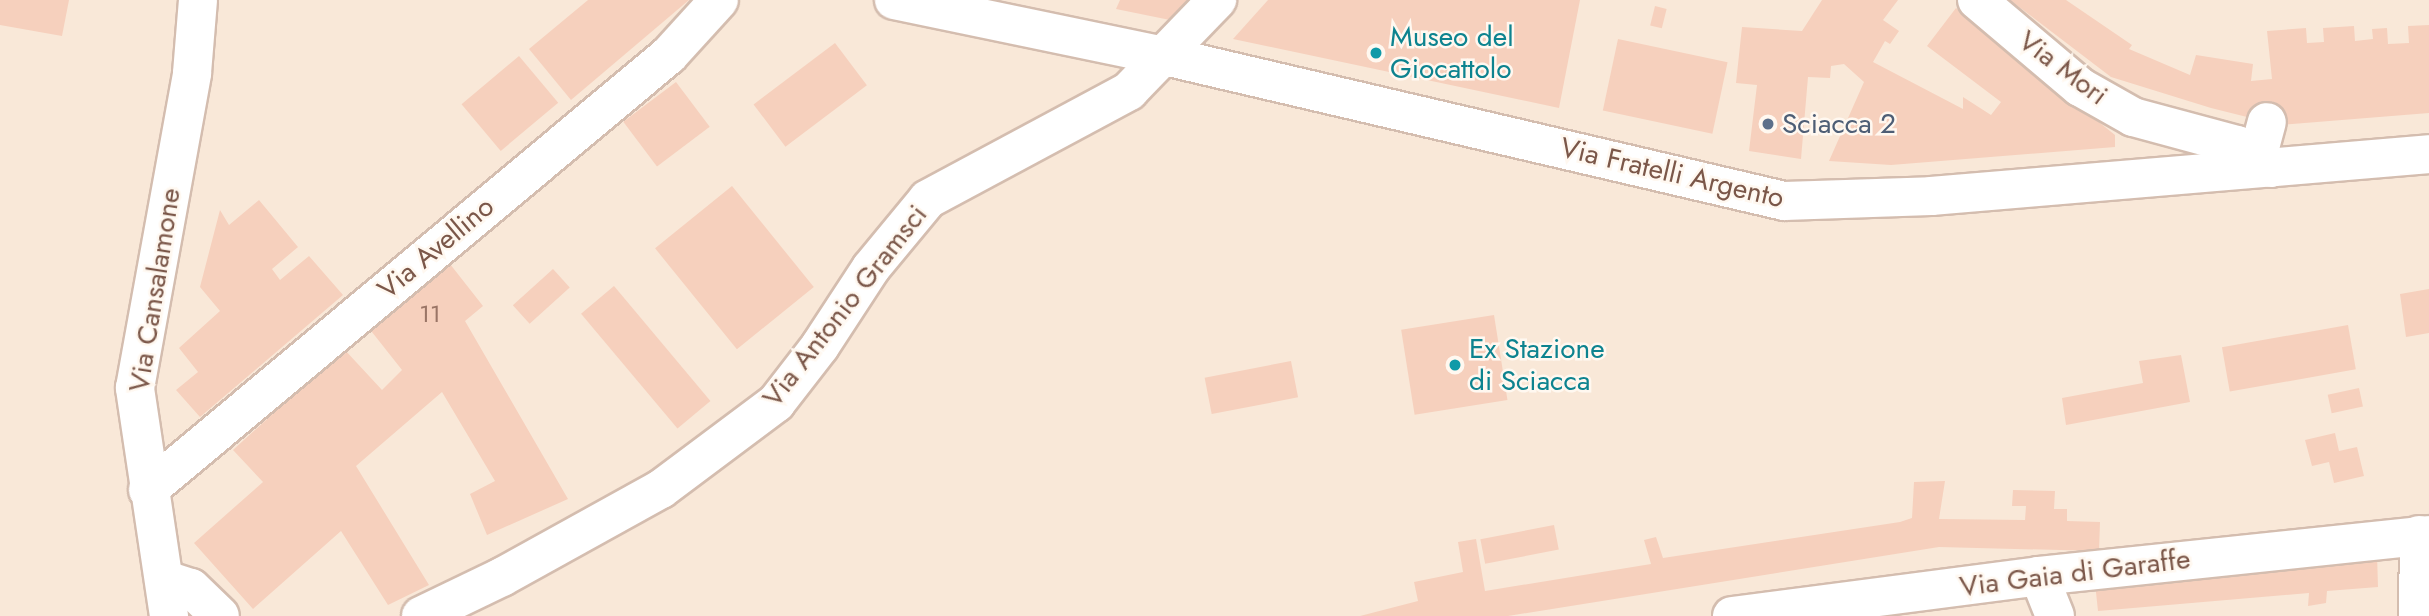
<!DOCTYPE html>
<html>
<head>
<meta charset="utf-8">
<style>
	body { margin:0 }
	#map { position:relative; width:2429px; height:616px; overflow:hidden; background:#fef4e8; font-family:Jost,sans-serif }
	div>[style] { position:absolute }
	.residential>* { inset:0; background:#f9e8d8; transform-origin:0 0 }
	.building>* { inset:0; background:#f6d0bd; transform-origin:0 0 }
	.roads { filter:drop-shadow(2px 0 #d4bdaf) drop-shadow(-2px 0 #d4bdaf) drop-shadow(0 2px #d4bdaf) drop-shadow(0 -2px #d4bdaf) }
	.minor>* { height:38px; margin:-19px; padding:0 19px; transform-origin:19px; border-radius:19px; background:#fff }
	.dots>* { width:19px; height:19px; translate:-50% -50%; box-sizing:border-box; border:4px solid #fff8f0; border-radius:50% }
	span { translate:-50% -50%; white-space:nowrap; text-align:center; line-height:1.15; -webkit-text-stroke:5px #fff8f0; paint-order:stroke }
	.number-label { font-size:24px; color:#9a7566 }
	.number-label span { -webkit-text-stroke-width:0 }
	.culture-label { font-size:28px; color:#0d838f }
	.left { translate:0 -50%; text-align:left }
	.street-label { font-size:28px; color:#7b5749 }
	.service-label { font-size:28px; color:#4e5e75 }
</style>
</head>
<body>
<div id="map">
	<div class="residential">
		<i style="left:0;top:0;width:2429px;height:616px"></i>
	</div>
	<div class="building">
		<i style="clip-path:polygon(0 0,69px 0,62px 36px,0 25px)"></i>
		<i style="clip-path:polygon(588px 0,689px 0,571px 100px,529px 49px)"></i>
		<i style="clip-path:polygon(1120px 0,1190px 0,1170px 20px,1116px 9px)"></i>
		<i style="clip-path:polygon(1268px 0,1580px 0,1559px 108px,1233px 39px)"></i>
		<i style="clip-path:polygon(1822px 0,1898px 0,1883px 20px,1899px 31px,1890px 44px,1885px 41px,1873px 62px,1963px 109px,1963px 97px,1991px 115px,2001px 102px,1927px 46px,1956px 8px,2115px 135px,2115px 147px,1891px 165px,1829px 161px,1864px 82px,1844px 64px,1831px 66px,1830px 78px,1808px 77px,1801px 159px,1749px 151px,1757px 85px,1736px 83px,1742px 27px,1802px 31px)"></i>
		<i style="clip-path:polygon(2010px 0,2066px 0,2132px 45px,2129px 49px,2190px 75px,2196px 55px,2253px 64px,2251px 81px,2272px 79px,2267px 31px,2306px 28px,2307px 43px,2324px 42px,2323px 28px,2354px 26px,2355px 41px,2373px 39px,2372px 29px,2387px 28px,2388px 44px,2409px 43px,2408px 26px,2429px 25px,2429px 113px,2279px 125px,2211px 108px,2111px 77px)"></i>
		<i style="left:1655px;top:6px;width:12px;height:20px;rotate:14deg"></i>
		<i style="left:1618px;top:39px;width:112px;height:73px;rotate:12deg"></i>
		<i style="left:835px;top:43px;width:53px;height:102px;rotate:53deg"></i>
		<i style="left:519px;top:56px;width:61px;height:75px;rotate:50deg"></i>
		<i style="left:676px;top:82px;width:56px;height:66px;rotate:53deg"></i>
		<i style="left:732px;top:186px;width:130px;height:99px;rotate:51deg"></i>
		<i style="clip-path:polygon(259px 200px,298px 247px,272px 269px,280px 280px,309px 256px,343px 295px,200px 417px,176px 390px,198px 372px,179px 348px,220px 311px,200px 287px,220px 210px,229px 225px)"></i>
		<i style="clip-path:polygon(450px 264px,483px 306px,465px 321px,568px 499px,487px 535px,470px 494px,495px 481px,442px 392px,356px 466px,429px 585px,388px 605px,341px 531px,253px 609px,194px 543px,263px 482px,233px 450px,344px 349px,382px 390px,402px 370px,368px 327px)"></i>
		<i style="left:553px;top:269px;width:25px;height:54px;rotate:48deg"></i>
		<i style="left:614px;top:286px;width:150px;height:43px;rotate:50deg"></i>
		<i style="clip-path:polygon(2429px 289px,2429px 333px,2406px 337px,2400px 294px)"></i>
		<i style="left:1494px;top:315px;width:86px;height:94px;rotate:81deg"></i>
		<i style="left:2348px;top:325px;width:45px;height:128px;rotate:80deg"></i>
		<i style="clip-path:polygon(2181px 355px,2190px 402px,2066px 425px,2062px 398px,2143px 383px,2139px 361px)"></i>
		<i style="left:1291px;top:361px;width:37px;height:88px;rotate:79deg"></i>
		<i style="left:2359px;top:388px;width:19px;height:32px;rotate:78deg"></i>
		<i style="clip-path:polygon(2335px 433px,2339px 451px,2357px 447px,2364px 476px,2334px 483px,2329px 462px,2312px 466px,2305px 440px)"></i>
		<i style="clip-path:polygon(1945px 481px,1939px 519px,2025px 520px,2026px 506px,2012px 506px,2013px 490px,2055px 491px,2054px 509px,2067px 509px,2067px 521px,2100px 522px,2099px 551px,1939px 547px,1508px 616px,1360px 616px,1418px 601px,1414px 582px,1463px 572px,1458px 542px,1476px 539px,1485px 591px,1651px 564px,1644px 540px,1656px 537px,1663px 558px,1900px 522px,1912px 518px,1914px 482px)"></i>
		<i style="left:1554px;top:525px;width:25px;height:75px;rotate:79deg"></i>
		<i style="clip-path:polygon(2377px 554px,2378px 587px,2327px 591px,2326px 603px,2308px 606px,2309px 593px,2098px 611px,2095px 583px)"></i>
	</div>
	<div class="roads">
		<div class="minor">
			<i style="left:894px;top:0;width:277px;rotate:11.7deg"></i>
			<i style="left:1165px;top:56px;width:636px;rotate:13.18deg"></i>
			<i style="left:1784px;top:201px;width:147px;rotate:-1.9deg"></i>
			<i style="left:1931px;top:196px;width:500px;rotate:-4.8deg"></i>
			<i style="left:1977px;top:0;width:135px;rotate:40.2deg"></i>
			<i style="left:2080px;top:87px;width:61px;rotate:29.5deg"></i>
			<i style="left:2133px;top:117px;width:108px;rotate:15.1deg"></i>
			<i style="left:2237px;top:145px;width:41px;rotate:34.1deg"></i>
			<i style="left:2258px;top:155px;width:34px;rotate:-75deg"></i>
			<i style="left:148px;top:490px;width:679px;rotate:-39.86deg"></i>
			<i style="left:669px;top:55px;width:74px;rotate:-47.7deg"></i>
			<i style="left:2039px;top:576px;width:43px;rotate:68.2deg"></i>
			<i style="left:166px;top:580px;width:26px;rotate:18deg"></i>
			<i style="left:191px;top:588px;width:40px;rotate:44deg"></i>
			<i style="left:169px;top:616px;width:231px;rotate:-98.5deg"></i>
			<i style="left:135px;top:388px;width:320px;rotate:-79.7deg"></i>
			<i style="left:192px;top:73px;width:73px;rotate:-85.3deg"></i>
			<i style="left:421px;top:616px;width:90px;rotate:-25.7deg"></i>
			<i style="left:502px;top:577px;width:182px;rotate:-29deg"></i>
			<i style="left:661px;top:489px;width:144px;rotate:-36.8deg"></i>
			<i style="left:776px;top:403px;width:72px;rotate:-52.3deg"></i>
			<i style="left:820px;top:346px;width:93px;rotate:-56.8deg"></i>
			<i style="left:871px;top:268px;width:89px;rotate:-50.4deg"></i>
			<i style="left:928px;top:199px;width:228px;rotate:-28.2deg"></i>
			<i style="left:1129px;top:91px;width:127px;rotate:-46deg"></i>
			<i style="left:1732px;top:616px;width:310px;rotate:-7.4deg"></i>
			<i style="left:2039px;top:576px;width:392px;rotate:-6deg"></i>
			<i style="left:2418px;top:616px;width:81px;rotate:-89.3deg"></i>
		</div>
	</div>
	<div class="dots">
		<i style="left:1376px;top:53px;background:#0f9aa8"></i>
		<i style="left:1768px;top:124px;background:#5c6f8a"></i>
		<i style="left:1455px;top:365px;background:#0f9aa8"></i>
	</div>
	<div class="number-label">
		<span style="left:430px;top:314px">11</span>
	</div>
	<div class="culture-label">
		<span class="left" style="left:1390px;top:53px">Museo del<br>Giocattolo</span>
		<span class="left" style="left:1469px;top:365px">Ex Stazione<br>di Sciacca</span>
	</div>
	<div class="street-label">
		<span style="left:2063px;top:68px;rotate:37deg">Via Mori</span>
		<span style="left:1672px;top:173px;rotate:13deg">Via Fratelli Argento</span>
		<span style="left:436px;top:248px;rotate:-40deg">Via Avellino</span>
		<span style="left:155px;top:290px;rotate:-81deg">Via Cansalamone</span>
		<span style="left:845px;top:306px;rotate:-52deg">Via Antonio Gramsci</span>
		<span style="left:2075px;top:573px;rotate:-7deg">Via Gaia di Garaffe</span>
	</div>
	<div class="service-label">
		<span class="left" style="left:1782px;top:124px">Sciacca 2</span>
	</div>
</div>
</body>
</html>
